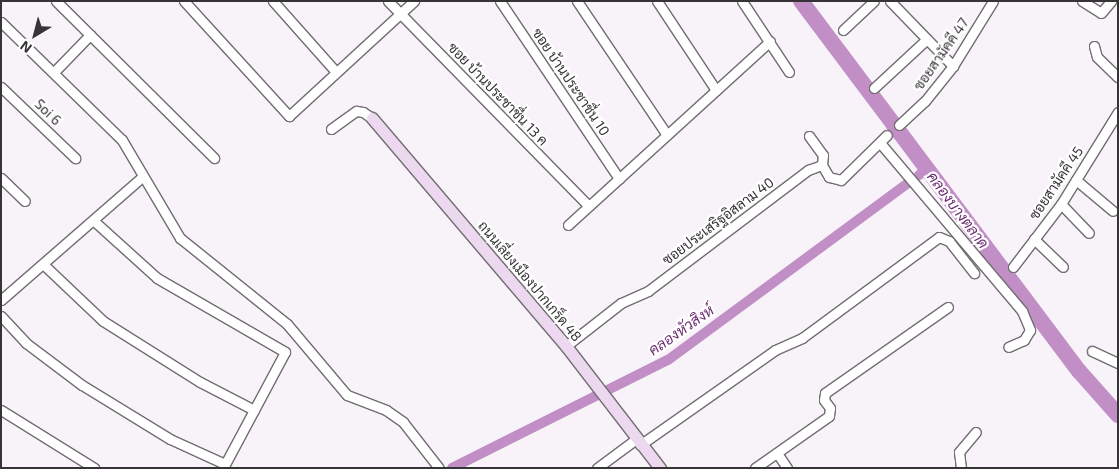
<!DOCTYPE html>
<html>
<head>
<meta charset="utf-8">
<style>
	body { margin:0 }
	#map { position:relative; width:1119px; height:469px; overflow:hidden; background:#f8f3f9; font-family:"Exo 2",Sarabun,sans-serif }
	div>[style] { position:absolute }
	.canal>* { height:10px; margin:-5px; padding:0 5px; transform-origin:5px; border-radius:5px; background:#c18ec5 }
	.river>* { height:16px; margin:-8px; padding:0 8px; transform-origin:8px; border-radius:8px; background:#c18ec5 }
	.roads { filter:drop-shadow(1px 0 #716d72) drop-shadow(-1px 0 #716d72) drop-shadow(0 1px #716d72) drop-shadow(0 -1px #716d72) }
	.street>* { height:9px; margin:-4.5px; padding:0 4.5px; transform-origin:4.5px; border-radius:4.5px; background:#fff }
	.secondary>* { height:11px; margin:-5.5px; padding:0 5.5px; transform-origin:5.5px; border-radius:5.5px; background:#edd9ef }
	span { translate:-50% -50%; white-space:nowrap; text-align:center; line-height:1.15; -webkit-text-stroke:4.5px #fff; paint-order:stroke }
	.street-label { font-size:14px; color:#363436 }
	.water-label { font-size:15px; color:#6d3073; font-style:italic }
	.frame { position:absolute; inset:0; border:2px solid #363436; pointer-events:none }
	.north { position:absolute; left:10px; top:10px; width:50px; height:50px; -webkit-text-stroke:4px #fff; paint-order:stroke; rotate:217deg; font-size:14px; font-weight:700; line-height:20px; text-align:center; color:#363436 }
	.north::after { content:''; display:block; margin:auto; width:18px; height:22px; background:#363436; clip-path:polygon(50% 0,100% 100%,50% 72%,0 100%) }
</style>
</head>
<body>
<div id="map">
	<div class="canal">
		<i style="left:919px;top:175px;width:10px;rotate:-37deg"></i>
		<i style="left:452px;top:468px;width:241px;rotate:-26.6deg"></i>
		<i style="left:668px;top:360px;width:297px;rotate:-36.4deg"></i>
	</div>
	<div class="river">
		<i style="left:801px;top:1px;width:463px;rotate:53.1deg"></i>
		<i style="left:1079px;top:371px;width:59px;rotate:48.4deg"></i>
	</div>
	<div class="roads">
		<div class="street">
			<i style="left:56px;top:1px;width:223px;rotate:44.8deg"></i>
			<i style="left:184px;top:1px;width:156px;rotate:47.6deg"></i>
			<i style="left:289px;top:116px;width:170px;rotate:-42.6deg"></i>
			<i style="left:273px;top:1px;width:95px;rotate:48.4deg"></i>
			<i style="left:388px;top:1px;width:286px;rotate:45.6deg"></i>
			<i style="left:500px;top:1px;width:214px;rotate:56.2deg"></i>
			<i style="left:577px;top:1px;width:161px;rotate:56.1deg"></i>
			<i style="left:657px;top:1px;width:107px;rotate:56.5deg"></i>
			<i style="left:742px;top:1px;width:85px;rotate:56.5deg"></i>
			<i style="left:890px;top:1px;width:91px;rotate:45.9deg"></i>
			<i style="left:1082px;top:1px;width:22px;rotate:32deg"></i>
			<i style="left:1101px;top:13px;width:16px;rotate:-50deg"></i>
			<i style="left:1px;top:22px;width:169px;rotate:44.3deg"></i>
			<i style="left:122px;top:140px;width:114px;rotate:59.4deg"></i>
			<i style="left:180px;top:238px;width:137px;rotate:38.8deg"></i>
			<i style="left:287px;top:324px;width:93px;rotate:49.8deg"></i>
			<i style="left:347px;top:395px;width:42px;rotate:21deg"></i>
			<i style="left:386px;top:410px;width:21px;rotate:35deg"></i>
			<i style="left:403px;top:422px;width:58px;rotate:52deg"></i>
			<i style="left:843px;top:30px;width:42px;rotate:-43.1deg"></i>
			<i style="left:1094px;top:46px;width:11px;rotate:75deg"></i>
			<i style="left:1097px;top:57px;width:29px;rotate:44deg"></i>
			<i style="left:54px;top:72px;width:52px;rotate:-45.8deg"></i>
			<i style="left:1px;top:87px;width:103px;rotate:43.8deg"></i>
			<i style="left:874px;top:88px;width:72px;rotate:-42.8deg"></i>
			<i style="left:899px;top:125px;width:35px;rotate:-43deg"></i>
			<i style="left:925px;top:101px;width:45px;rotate:-51.3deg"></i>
			<i style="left:953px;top:66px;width:76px;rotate:-58.4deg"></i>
			<i style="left:331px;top:129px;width:31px;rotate:-36deg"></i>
			<i style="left:356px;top:111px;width:7px;rotate:8deg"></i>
			<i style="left:363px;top:112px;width:11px;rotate:34deg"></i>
			<i style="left:809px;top:136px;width:24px;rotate:54deg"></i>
			<i style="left:823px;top:155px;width:10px;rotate:96deg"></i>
			<i style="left:881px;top:144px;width:219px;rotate:49.8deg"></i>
			<i style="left:1022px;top:311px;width:21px;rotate:67deg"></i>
			<i style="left:1030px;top:330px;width:12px;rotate:121deg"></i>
			<i style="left:1024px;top:340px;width:17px;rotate:156deg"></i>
			<i style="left:1px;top:178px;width:33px;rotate:44deg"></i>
			<i style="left:1076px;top:180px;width:48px;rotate:40deg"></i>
			<i style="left:1061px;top:204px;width:40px;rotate:46deg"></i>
			<i style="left:94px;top:221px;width:85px;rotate:42.1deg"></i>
			<i style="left:157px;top:278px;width:148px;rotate:30deg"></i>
			<i style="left:285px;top:352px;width:132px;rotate:118.1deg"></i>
			<i style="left:568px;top:225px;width:273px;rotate:-42.3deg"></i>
			<i style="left:1034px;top:239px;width:40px;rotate:44deg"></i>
			<i style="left:44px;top:265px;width:81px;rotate:43.5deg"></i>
			<i style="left:103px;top:321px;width:115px;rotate:32.2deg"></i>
			<i style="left:200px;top:382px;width:61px;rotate:27.4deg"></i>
			<i style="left:1013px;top:267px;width:79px;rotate:-52.7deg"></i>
			<i style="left:1061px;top:204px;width:108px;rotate:-58.2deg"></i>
			<i style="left:1px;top:300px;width:187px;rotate:-41.1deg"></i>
			<i style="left:1px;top:316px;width:37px;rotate:47deg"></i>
			<i style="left:26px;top:343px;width:70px;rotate:36.9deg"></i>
			<i style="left:82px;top:385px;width:103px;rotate:31.5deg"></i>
			<i style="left:170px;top:439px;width:60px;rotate:24.4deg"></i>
			<i style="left:566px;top:346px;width:70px;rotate:-38deg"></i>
			<i style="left:621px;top:303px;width:30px;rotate:-24deg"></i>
			<i style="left:648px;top:291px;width:201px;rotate:-37.1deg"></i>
			<i style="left:808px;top:170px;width:15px;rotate:-20deg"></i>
			<i style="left:822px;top:165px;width:14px;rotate:60deg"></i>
			<i style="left:829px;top:177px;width:12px;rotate:14deg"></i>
			<i style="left:841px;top:180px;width:64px;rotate:-44.4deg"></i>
			<i style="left:1092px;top:351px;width:29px;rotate:25deg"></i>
			<i style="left:1px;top:410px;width:110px;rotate:31.9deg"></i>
			<i style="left:640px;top:445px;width:165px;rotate:-35.1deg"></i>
			<i style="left:775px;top:350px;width:30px;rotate:-24deg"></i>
			<i style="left:802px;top:338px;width:170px;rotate:-36.4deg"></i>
			<i style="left:939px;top:237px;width:11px;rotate:22deg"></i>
			<i style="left:949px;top:241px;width:41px;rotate:52deg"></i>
			<i style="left:777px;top:453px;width:18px;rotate:56deg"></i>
			<i style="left:597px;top:468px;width:49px;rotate:-36.6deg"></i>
			<i style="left:755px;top:468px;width:90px;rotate:-35.1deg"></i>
			<i style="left:829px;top:416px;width:8px;rotate:-83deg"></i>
			<i style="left:830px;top:408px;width:10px;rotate:-127deg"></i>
			<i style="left:824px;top:400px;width:7px;rotate:-82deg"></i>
			<i style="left:825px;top:393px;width:150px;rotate:-35deg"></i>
			<i style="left:961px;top:468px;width:16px;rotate:-97deg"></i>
			<i style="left:959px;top:452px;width:26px;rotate:-50deg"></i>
		</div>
		<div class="secondary">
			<i style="left:372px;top:118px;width:299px;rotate:49.6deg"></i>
			<i style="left:566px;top:346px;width:154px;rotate:52.4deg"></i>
		</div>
	</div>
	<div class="street-label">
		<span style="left:941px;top:54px;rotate:-55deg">ซอยสามัคคี 47</span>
		<span style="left:571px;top:82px;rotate:56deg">ซอย บ้านประชาชื่น 10</span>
		<span style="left:498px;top:94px;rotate:46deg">ซอย บ้านประชาชื่น 13 ค</span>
		<span style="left:48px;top:112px;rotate:44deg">Soi 6</span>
		<span style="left:1056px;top:183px;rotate:-56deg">ซอยสามัคคี 45</span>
		<span style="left:718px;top:221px;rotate:-37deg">ซอยประเสริฐอิสลาม 40</span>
		<span style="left:530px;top:281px;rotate:50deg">ถนนเลี่ยงเมืองปากเกร็ด 48</span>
	</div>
	<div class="water-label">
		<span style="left:958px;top:210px;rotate:53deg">คลองบางตลาด</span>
		<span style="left:681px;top:330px;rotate:-35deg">คลองหัวสิงห์</span>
	</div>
	<div class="frame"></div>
	<div class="north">N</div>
</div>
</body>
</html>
